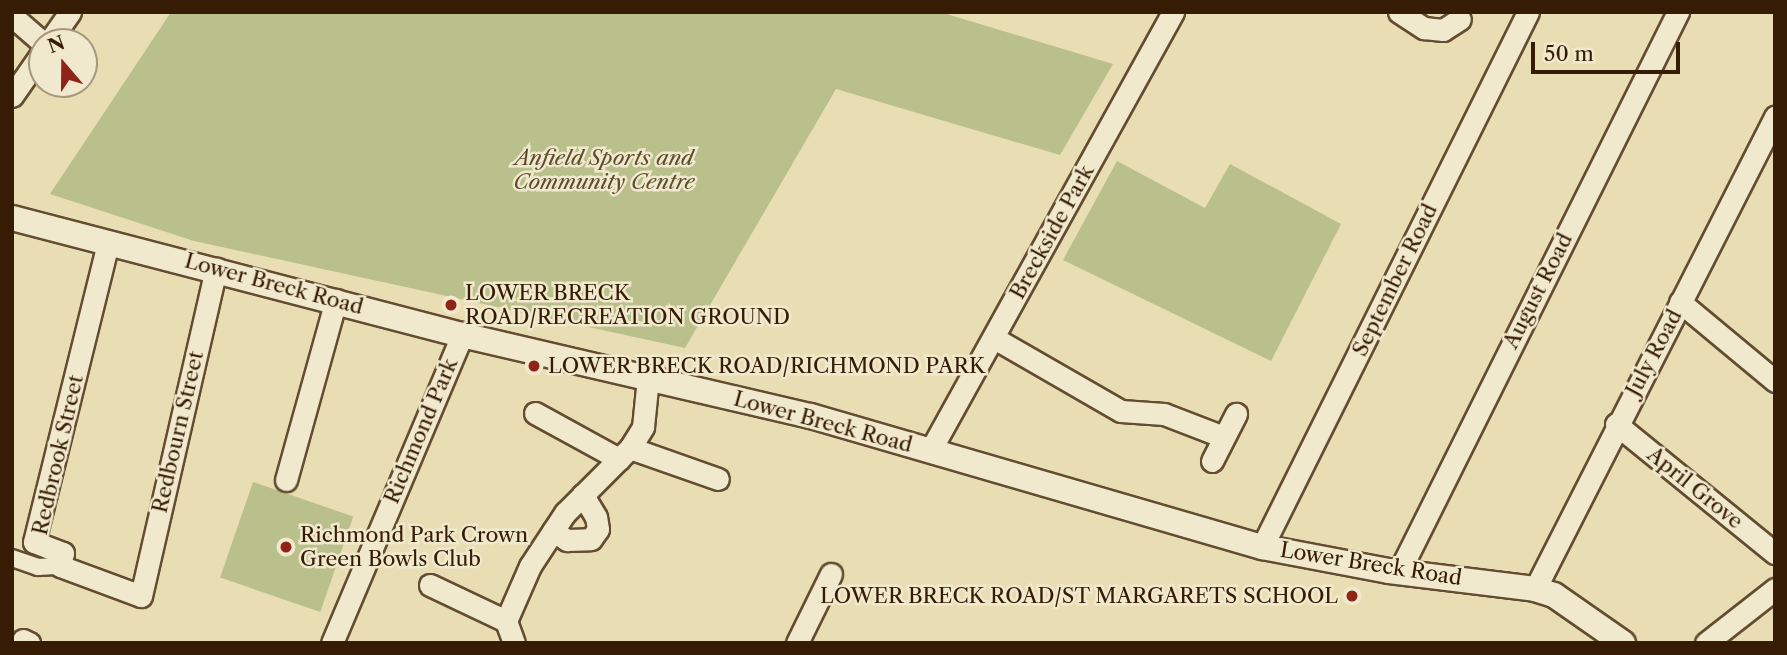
<!DOCTYPE html>
<html>
<head>
<meta charset="utf-8">
<style>
	body { margin:0 }
	#map { position:relative; width:1787px; height:655px; overflow:hidden; background:#e9ddb3; font-family:"Libre Caslon Text",serif }
	div>[style] { position:absolute }
	.green>* { inset:0; background:#b9c08b; transform-origin:0 0 }
	.roads { filter:drop-shadow(2px 0 #634c30) drop-shadow(-2px 0 #634c30) drop-shadow(0 2px #634c30) drop-shadow(0 -2px #634c30) }
	.pedestrian>* { height:16px; margin:-8px; padding:0 8px; transform-origin:8px; border-radius:8px; background:#f1e9ce }
	.minor>* { height:21px; margin:-10.5px; padding:0 10.5px; transform-origin:10.5px; border-radius:10.5px; background:#f1e9ce }
	.tertiary>* { height:24px; margin:-12px; padding:0 12px; transform-origin:12px; border-radius:12px; background:#f1e9ce }
	.dots>* { width:19px; height:19px; translate:-50% -50%; box-sizing:border-box; border:4px solid #f1e9ce; border-radius:50% }
	span { translate:-50% -50%; white-space:nowrap; text-align:center; line-height:1.15; -webkit-text-stroke:5px #f1e9ce; paint-order:stroke }
	.park-label { font-size:21px; color:#5d4d2c; font-style:italic }
	.street-label { font-size:21px; color:#361c04 }
	.poi-label { font-size:21px; color:#361c04 }
	.left { translate:0 -50%; text-align:left }
	.right { translate:-100% -50%; text-align:right }
	.frame { position:absolute; inset:0; border:14px solid #361c04; pointer-events:none }
	.north { position:absolute; left:28px; top:28px; width:70px; height:70px; box-sizing:border-box; background:#f1e9ce; border:2px solid #a6977d; border-radius:50%; rotate:340deg; font-size:19px; font-weight:700; line-height:28px; text-align:center; color:#361c04 }
	.north::after { content:''; display:block; margin:auto; width:24px; height:32px; background:#8f2418; clip-path:polygon(50% 0,100% 100%,50% 72%,0 100%) }
	.scale { position:absolute; left:1531px; top:42px; width:149px; height:32px; box-sizing:border-box; border:4px solid #361c04; border-top:0; padding-left:9px; font-size:21px; line-height:24px; white-space:nowrap; color:#361c04; -webkit-text-stroke:5px #f1e9ce; paint-order:stroke }
</style>
</head>
<body>
<div id="map">
	<div class="green">
		<i style="clip-path:polygon(171px 12px,940px 12px,1113px 64px,1060px 155px,836px 89px,685px 348px,194px 241px,50px 194px)"></i>
		<i style="clip-path:polygon(1117px 161px,1205px 208px,1230px 164px,1341px 224px,1271px 361px,1063px 260px)"></i>
		<i style="left:253px;top:482px;width:106px;height:101px;rotate:19deg"></i>
	</div>
	<div class="roads">
		<div class="pedestrian">
			<i style="left:12px;top:558px;width:28px;rotate:19deg"></i>
			<i style="left:38px;top:567px;width:22px;rotate:-3deg"></i>
		</div>
		<div class="minor">
			<i style="left:1399px;top:12px;width:30px;rotate:33deg"></i>
			<i style="left:1424px;top:28px;width:19px;rotate:6deg"></i>
			<i style="left:1443px;top:30px;width:20px;rotate:-33deg"></i>
			<i style="left:12px;top:16px;width:40px;rotate:41deg"></i>
			<i style="left:49px;top:42px;width:37px;rotate:-55deg"></i>
			<i style="left:12px;top:96px;width:52px;rotate:-55.1deg"></i>
			<i style="left:108px;top:243px;width:308px;rotate:103.9deg"></i>
			<i style="left:34px;top:542px;width:31px;rotate:21deg"></i>
			<i style="left:63px;top:553px;width:13px;rotate:103deg"></i>
			<i style="left:60px;top:566px;width:86px;rotate:20.3deg"></i>
			<i style="left:141px;top:596px;width:336px;rotate:-77.1deg"></i>
			<i style="left:1680px;top:302px;width:124px;rotate:39.7deg"></i>
			<i style="left:994px;top:338px;width:146px;rotate:29.9deg"></i>
			<i style="left:1121px;top:411px;width:43px;rotate:4deg"></i>
			<i style="left:1164px;top:414px;width:64px;rotate:21deg"></i>
			<i style="left:535px;top:413px;width:96px;rotate:28.7deg"></i>
			<i style="left:1616px;top:424px;width:205px;rotate:39.1deg"></i>
			<i style="left:630px;top:448px;width:93px;rotate:19.4deg"></i>
			<i style="left:930px;top:451px;width:502px;rotate:-61.03deg"></i>
			<i style="left:1212px;top:461px;width:53px;rotate:-62.9deg"></i>
			<i style="left:286px;top:480px;width:187px;rotate:-74.5deg"></i>
			<i style="left:553px;top:531px;width:17px;rotate:33deg"></i>
			<i style="left:567px;top:540px;width:24px;rotate:-2deg"></i>
			<i style="left:591px;top:539px;width:12px;rotate:-55deg"></i>
			<i style="left:598px;top:529px;width:12px;rotate:-99deg"></i>
			<i style="left:596px;top:517px;width:26px;rotate:-121deg"></i>
			<i style="left:1262px;top:547px;width:597px;rotate:-63.56deg"></i>
			<i style="left:1399px;top:572px;width:626px;rotate:-63.52deg"></i>
			<i style="left:430px;top:585px;width:84px;rotate:25.3deg"></i>
			<i style="left:1535px;top:589px;width:530px;rotate:-63.05deg"></i>
			<i style="left:23px;top:640px;width:7px;rotate:27deg"></i>
			<i style="left:332px;top:643px;width:334px;rotate:-67.1deg"></i>
			<i style="left:514px;top:643px;width:23px;rotate:-110deg"></i>
			<i style="left:506px;top:621px;width:60px;rotate:-66.4deg"></i>
			<i style="left:530px;top:566px;width:64px;rotate:-56.6deg"></i>
			<i style="left:565px;top:513px;width:92px;rotate:-45deg"></i>
			<i style="left:630px;top:448px;width:25px;rotate:-58deg"></i>
			<i style="left:643px;top:427px;width:49px;rotate:-84.2deg"></i>
			<i style="left:797px;top:643px;width:77px;rotate:-63.8deg"></i>
			<i style="left:1706px;top:643px;width:88px;rotate:-38deg"></i>
		</div>
		<div class="tertiary">
			<i style="left:12px;top:218px;width:465px;rotate:14.6deg"></i>
			<i style="left:462px;top:335px;width:358px;rotate:13.1deg"></i>
			<i style="left:811px;top:416px;width:470px;rotate:16.2deg"></i>
			<i style="left:1262px;top:547px;width:129px;rotate:10.7deg"></i>
			<i style="left:1389px;top:571px;width:147px;rotate:7deg"></i>
			<i style="left:1535px;top:589px;width:20px;rotate:18deg"></i>
			<i style="left:1554px;top:595px;width:84px;rotate:34.8deg"></i>
		</div>
	</div>
	<div class="dots">
		<i style="left:451px;top:305px;background:#8f2418"></i>
		<i style="left:534px;top:366px;background:#8f2418"></i>
		<i style="left:286px;top:547px;background:#8f2418"></i>
		<i style="left:1352px;top:596px;background:#8f2418"></i>
	</div>
	<div class="park-label">
		<span style="left:604px;top:170px">Anfield Sports and<br>Community Centre</span>
	</div>
	<div class="street-label">
		<span style="left:1052px;top:232px;rotate:-61deg">Breckside Park</span>
		<span style="left:1395px;top:280px;rotate:-64deg">September Road</span>
		<span style="left:274px;top:284px;rotate:15deg">Lower Breck Road</span>
		<span style="left:1538px;top:291px;rotate:-63deg">August Road</span>
		<span style="left:1654px;top:353px;rotate:-62deg">July Road</span>
		<span style="left:823px;top:422px;rotate:15deg">Lower Breck Road</span>
		<span style="left:421px;top:431px;rotate:-67deg">Richmond Park</span>
		<span style="left:178px;top:432px;rotate:-77deg">Redbourn Street</span>
		<span style="left:58px;top:455px;rotate:-77deg">Redbrook Street</span>
		<span style="left:1695px;top:488px;rotate:39deg">April Grove</span>
		<span style="left:1371px;top:564px;rotate:9deg">Lower Breck Road</span>
	</div>
	<div class="poi-label">
		<span class="left" style="left:465px;top:305px">LOWER BRECK<br>ROAD/RECREATION GROUND</span>
		<span class="left" style="left:548px;top:366px">LOWER BRECK ROAD/RICHMOND PARK</span>
		<span class="left" style="left:300px;top:547px">Richmond Park Crown<br>Green Bowls Club</span>
		<span class="right" style="left:1338px;top:596px">LOWER BRECK ROAD/ST MARGARETS SCHOOL</span>
	</div>
	<div class="frame"></div>
	<div class="north">N</div>
	<div class="scale">50 m</div>
</div>
</body>
</html>
